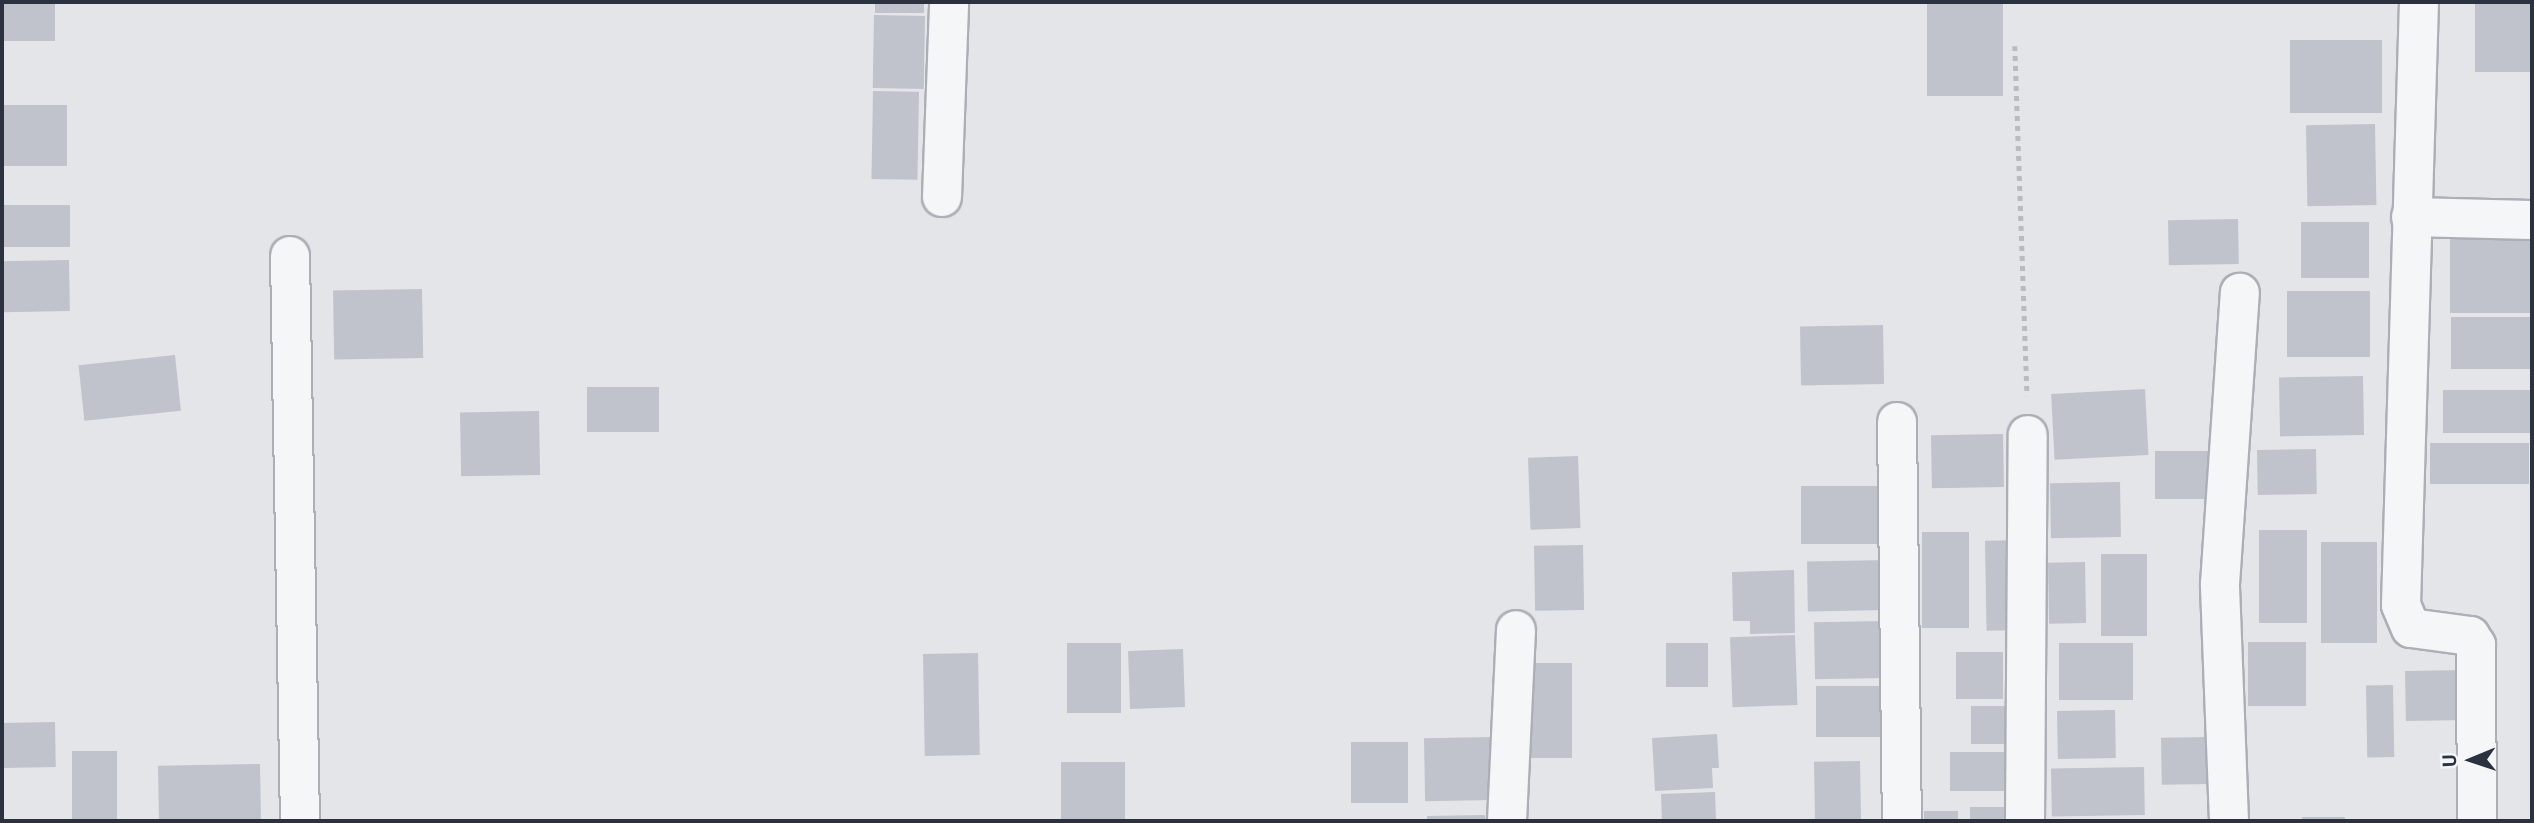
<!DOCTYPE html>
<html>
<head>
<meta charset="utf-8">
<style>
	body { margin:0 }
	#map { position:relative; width:2534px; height:823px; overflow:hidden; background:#e3e5e9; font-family:Roboto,sans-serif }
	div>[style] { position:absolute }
	.building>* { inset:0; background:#c0c3cc; transform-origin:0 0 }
	.path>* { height:4.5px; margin-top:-2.25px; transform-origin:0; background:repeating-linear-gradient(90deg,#b9bbc1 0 5px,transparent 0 10px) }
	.roads { filter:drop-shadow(2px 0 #acafb6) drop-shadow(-2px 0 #acafb6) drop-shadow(0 2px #acafb6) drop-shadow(0 -2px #acafb6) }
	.minor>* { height:38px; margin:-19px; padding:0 19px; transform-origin:19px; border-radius:19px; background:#f5f6f8 }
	span { translate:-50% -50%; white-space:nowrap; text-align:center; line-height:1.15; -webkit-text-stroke:6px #f2f4f7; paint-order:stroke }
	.frame { position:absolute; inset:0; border:4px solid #2c3140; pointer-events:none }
	.north { position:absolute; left:2436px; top:725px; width:70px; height:70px; -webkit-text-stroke:5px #f2f4f7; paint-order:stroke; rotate:268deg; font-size:19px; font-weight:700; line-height:28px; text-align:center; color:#2c3140 }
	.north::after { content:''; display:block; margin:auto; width:24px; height:32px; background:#2c3140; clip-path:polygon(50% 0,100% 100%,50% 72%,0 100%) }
</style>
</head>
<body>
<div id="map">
	<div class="building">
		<i style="left:2px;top:2px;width:53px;height:39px"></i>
		<i style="left:875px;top:2px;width:49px;height:11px"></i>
		<i style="left:1927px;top:2px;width:76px;height:94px"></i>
		<i style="left:2475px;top:2px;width:57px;height:70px"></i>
		<i style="left:874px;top:15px;width:51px;height:73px;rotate:1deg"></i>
		<i style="left:2290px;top:40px;width:92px;height:73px"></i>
		<i style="left:873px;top:91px;width:46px;height:88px;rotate:1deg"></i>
		<i style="left:67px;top:105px;width:61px;height:65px;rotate:90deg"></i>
		<i style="left:2375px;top:124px;width:81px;height:69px;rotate:89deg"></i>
		<i style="left:70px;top:205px;width:42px;height:68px;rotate:90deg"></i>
		<i style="left:2238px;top:219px;width:45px;height:70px;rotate:89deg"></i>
		<i style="left:2369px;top:222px;width:56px;height:68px;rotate:90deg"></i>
		<i style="left:2532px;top:227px;width:86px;height:82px;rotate:90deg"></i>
		<i style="left:69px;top:260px;width:51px;height:67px;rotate:89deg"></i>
		<i style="left:422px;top:289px;width:69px;height:89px;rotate:89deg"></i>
		<i style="left:2370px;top:291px;width:66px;height:83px;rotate:90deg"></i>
		<i style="left:2532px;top:317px;width:52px;height:81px;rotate:90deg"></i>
		<i style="left:1883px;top:325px;width:59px;height:83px;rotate:89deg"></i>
		<i style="left:175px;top:355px;width:56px;height:97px;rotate:84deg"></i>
		<i style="left:2363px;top:376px;width:59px;height:84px;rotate:89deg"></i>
		<i style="left:587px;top:387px;width:72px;height:45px"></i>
		<i style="left:2145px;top:389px;width:66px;height:94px;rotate:87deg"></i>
		<i style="left:2532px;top:390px;width:43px;height:89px;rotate:90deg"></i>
		<i style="left:539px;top:411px;width:64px;height:79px;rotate:89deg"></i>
		<i style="left:2003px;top:434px;width:53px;height:72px;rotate:89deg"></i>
		<i style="left:2529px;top:443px;width:41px;height:99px;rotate:90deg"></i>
		<i style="left:2316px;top:449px;width:45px;height:59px;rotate:89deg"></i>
		<i style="left:2208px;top:451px;width:48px;height:53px;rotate:90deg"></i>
		<i style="left:1578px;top:456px;width:72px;height:50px;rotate:88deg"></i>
		<i style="left:2120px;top:482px;width:55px;height:70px;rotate:89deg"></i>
		<i style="left:1883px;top:486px;width:58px;height:82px;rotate:90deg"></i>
		<i style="left:2259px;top:530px;width:48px;height:93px"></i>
		<i style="left:1969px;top:532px;width:96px;height:47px;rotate:90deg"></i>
		<i style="left:2024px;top:540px;width:90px;height:39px;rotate:89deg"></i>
		<i style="left:2321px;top:542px;width:56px;height:101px"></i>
		<i style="left:1583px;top:545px;width:65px;height:49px;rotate:89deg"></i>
		<i style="left:2101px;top:554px;width:46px;height:82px"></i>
		<i style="left:1887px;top:560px;width:50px;height:80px;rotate:89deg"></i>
		<i style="left:2085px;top:562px;width:61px;height:37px;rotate:89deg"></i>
		<i style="clip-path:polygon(1794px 570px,1795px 633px,1750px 634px,1750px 621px,1733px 621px,1732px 572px)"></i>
		<i style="left:1884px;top:621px;width:57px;height:70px;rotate:89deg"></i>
		<i style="left:1795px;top:635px;width:70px;height:65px;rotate:88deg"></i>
		<i style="left:2248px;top:642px;width:58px;height:64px"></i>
		<i style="left:1067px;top:643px;width:54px;height:70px"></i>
		<i style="left:1666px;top:643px;width:42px;height:44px"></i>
		<i style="left:2133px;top:643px;width:57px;height:74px;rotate:90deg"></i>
		<i style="left:1183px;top:649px;width:58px;height:55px;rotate:88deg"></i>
		<i style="left:2003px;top:652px;width:47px;height:47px;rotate:90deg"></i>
		<i style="left:978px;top:653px;width:102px;height:55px;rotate:89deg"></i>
		<i style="left:1527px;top:663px;width:45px;height:95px"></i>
		<i style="left:2466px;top:670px;width:50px;height:61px;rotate:89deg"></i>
		<i style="left:2393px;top:685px;width:72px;height:27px;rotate:89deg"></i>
		<i style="left:1816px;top:686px;width:68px;height:51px"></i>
		<i style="left:1971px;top:706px;width:43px;height:38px"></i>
		<i style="left:2115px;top:710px;width:48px;height:58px;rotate:89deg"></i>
		<i style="left:55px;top:722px;width:45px;height:53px;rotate:89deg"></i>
		<i style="clip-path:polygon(1717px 734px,1719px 768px,1712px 768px,1713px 788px,1655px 791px,1652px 738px)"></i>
		<i style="left:1492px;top:737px;width:63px;height:68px;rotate:89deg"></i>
		<i style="left:2211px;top:737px;width:47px;height:50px;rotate:89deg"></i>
		<i style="left:1408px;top:742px;width:61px;height:57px;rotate:90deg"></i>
		<i style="left:72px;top:751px;width:45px;height:70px"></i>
		<i style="left:2008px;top:752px;width:39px;height:58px;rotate:90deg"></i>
		<i style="left:1860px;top:761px;width:60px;height:46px;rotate:89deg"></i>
		<i style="left:1125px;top:762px;width:59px;height:64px;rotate:90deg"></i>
		<i style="left:260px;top:764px;width:57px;height:102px;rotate:89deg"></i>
		<i style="left:2144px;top:767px;width:48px;height:93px;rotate:89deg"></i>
		<i style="left:1715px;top:792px;width:29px;height:54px;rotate:88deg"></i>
		<i style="left:2015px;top:807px;width:14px;height:45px;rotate:90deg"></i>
		<i style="left:1924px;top:811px;width:34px;height:10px"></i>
		<i style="clip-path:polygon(1485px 815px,1486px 821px,1427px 821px,1427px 816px)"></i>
		<i style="left:2302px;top:817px;width:43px;height:4px"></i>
	</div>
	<div class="path">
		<i style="left:2015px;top:46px;width:350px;rotate:88deg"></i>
	</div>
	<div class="roads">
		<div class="minor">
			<i style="left:2419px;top:2px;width:603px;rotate:91.71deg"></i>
			<i style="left:2401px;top:605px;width:25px;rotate:67deg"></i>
			<i style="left:2411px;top:628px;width:60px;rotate:7.7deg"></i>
			<i style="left:2470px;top:636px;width:11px;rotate:56deg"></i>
			<i style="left:2476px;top:645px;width:176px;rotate:89.7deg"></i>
			<i style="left:942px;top:197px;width:195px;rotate:-87.9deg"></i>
			<i style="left:2411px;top:217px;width:121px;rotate:1.4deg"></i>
			<i style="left:290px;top:256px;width:565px;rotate:88.99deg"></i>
			<i style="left:1897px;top:422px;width:399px;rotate:89.3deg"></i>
			<i style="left:1507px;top:821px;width:191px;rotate:-87.3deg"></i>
			<i style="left:2025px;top:821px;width:386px;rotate:-89.6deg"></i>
			<i style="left:2229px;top:821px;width:237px;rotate:-92.2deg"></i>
			<i style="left:2220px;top:584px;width:292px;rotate:-86.1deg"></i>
		</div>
	</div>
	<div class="frame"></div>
	<div class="north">U</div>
</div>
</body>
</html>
